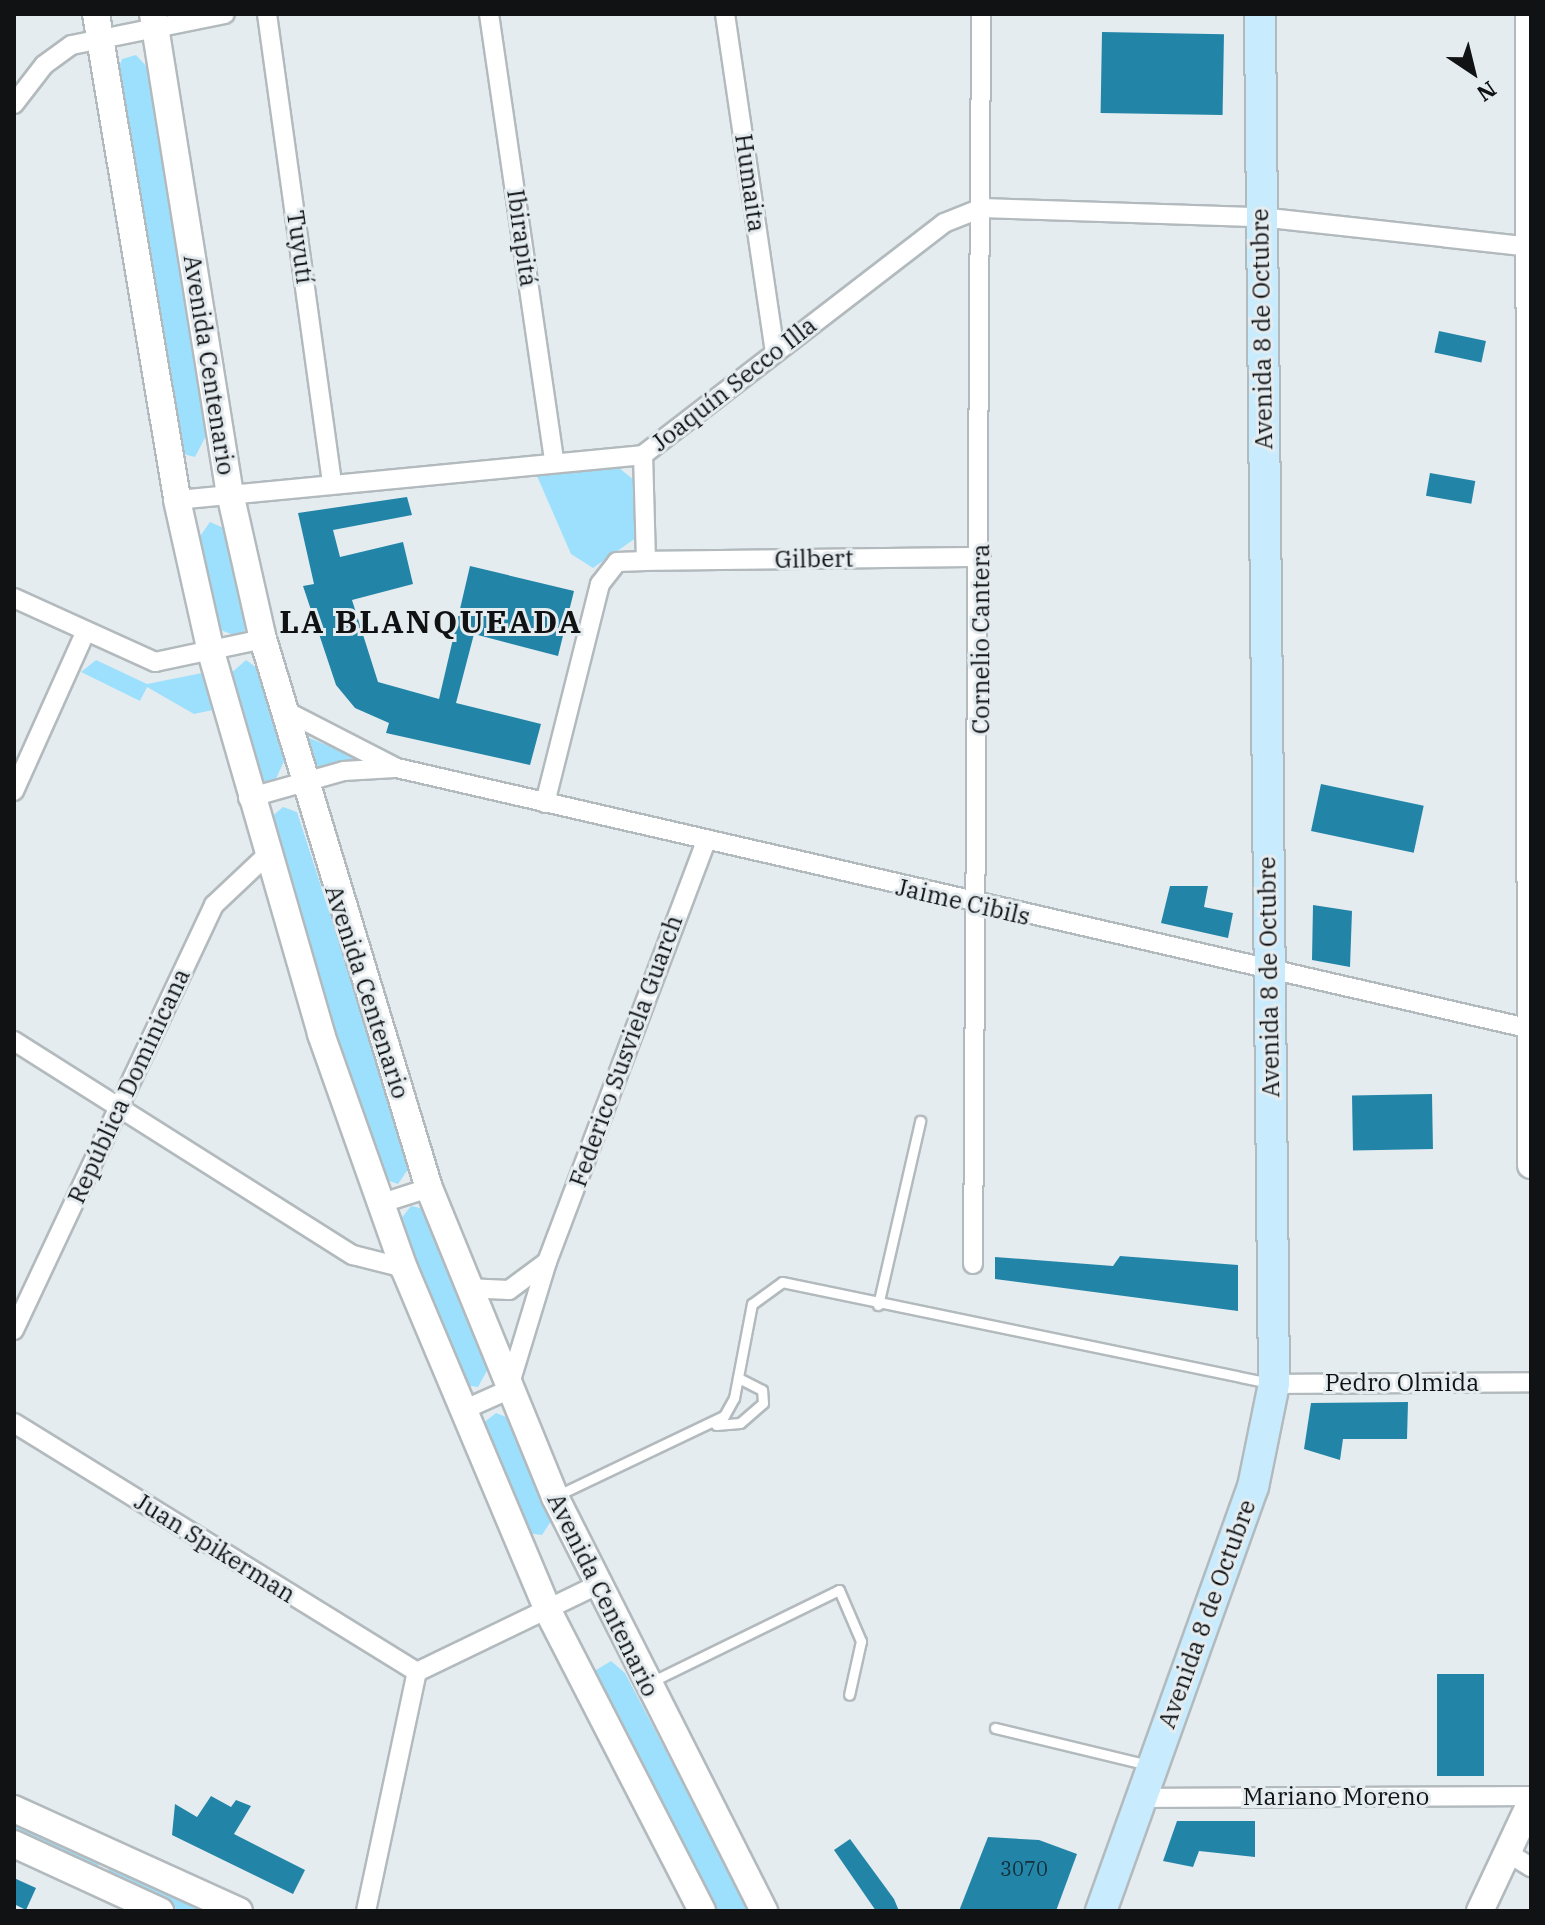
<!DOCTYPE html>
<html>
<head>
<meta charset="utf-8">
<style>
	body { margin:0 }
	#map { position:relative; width:1545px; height:1925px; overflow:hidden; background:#e5ecf0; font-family:"IBM Plex Serif",serif }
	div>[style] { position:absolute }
	.green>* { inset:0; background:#9de0fd; transform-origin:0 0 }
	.building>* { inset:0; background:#2285a8; transform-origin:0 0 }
	.roads { filter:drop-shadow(2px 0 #b3babd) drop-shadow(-2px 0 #b3babd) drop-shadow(0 2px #b3babd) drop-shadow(0 -2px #b3babd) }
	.lane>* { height:9px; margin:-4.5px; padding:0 4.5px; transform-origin:4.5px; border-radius:4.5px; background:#fff }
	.street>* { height:18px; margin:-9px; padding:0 9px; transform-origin:9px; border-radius:9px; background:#fff }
	.secondary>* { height:26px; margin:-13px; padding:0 13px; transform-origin:13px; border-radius:13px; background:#fff }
	.primary>* { height:30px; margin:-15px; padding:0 15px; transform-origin:15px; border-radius:15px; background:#c8ecfd }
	span { translate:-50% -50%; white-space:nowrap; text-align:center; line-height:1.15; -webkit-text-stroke:6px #e5ecf0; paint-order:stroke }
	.number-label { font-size:20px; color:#142f38 }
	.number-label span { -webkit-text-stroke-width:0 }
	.street-label { font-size:24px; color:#101213 }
	.district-label { font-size:32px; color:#101213; font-weight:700; letter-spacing:2px }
	.frame { position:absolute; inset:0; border:16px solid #101213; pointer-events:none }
	.north { position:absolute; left:1433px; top:32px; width:80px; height:80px; -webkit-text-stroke:6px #e5ecf0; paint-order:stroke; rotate:145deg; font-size:22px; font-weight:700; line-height:32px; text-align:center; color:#101213 }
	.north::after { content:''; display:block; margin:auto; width:28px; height:36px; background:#101213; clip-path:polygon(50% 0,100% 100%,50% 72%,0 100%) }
</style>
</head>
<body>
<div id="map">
	<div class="green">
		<i style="clip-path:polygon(136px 55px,149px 69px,208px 432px,195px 457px,179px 453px,117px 72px,122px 59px)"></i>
		<i style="clip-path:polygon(619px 468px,634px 480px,636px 538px,593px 568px,571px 554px,537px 476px)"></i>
		<i style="clip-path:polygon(210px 522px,226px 529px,248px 626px,239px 637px,218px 629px,198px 539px)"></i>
		<i style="clip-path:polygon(96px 660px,147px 684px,202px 673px,213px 710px,194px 714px,147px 687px,140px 701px,81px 672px)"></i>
		<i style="clip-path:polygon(246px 660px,260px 670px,285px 759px,274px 783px,261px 781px,230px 674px)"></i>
		<i style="clip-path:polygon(307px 737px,353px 756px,387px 766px,315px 771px)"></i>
		<i style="clip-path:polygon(283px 807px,297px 812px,411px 1165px,398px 1184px,384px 1179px,332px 1032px,269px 819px)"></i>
		<i style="clip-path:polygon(411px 1206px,425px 1209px,489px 1367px,478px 1387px,464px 1385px,399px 1221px)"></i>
		<i style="clip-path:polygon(496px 1413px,511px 1419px,553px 1518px,542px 1535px,527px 1533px,482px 1424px)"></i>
		<i style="clip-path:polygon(611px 1661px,625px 1673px,750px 1911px,712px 1911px,593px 1672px)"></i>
		<i style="left:14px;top:1821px;width:95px;height:13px;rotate:25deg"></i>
		<i style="clip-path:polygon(110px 1866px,210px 1911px,181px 1911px,105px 1877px)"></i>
	</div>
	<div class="building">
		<i style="left:1102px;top:32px;width:122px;height:81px;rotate:1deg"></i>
		<i style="left:1439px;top:331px;width:48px;height:22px;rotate:12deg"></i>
		<i style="left:1430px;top:473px;width:46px;height:23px;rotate:10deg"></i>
		<i style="clip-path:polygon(407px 497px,412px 515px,333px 530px,340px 557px,403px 542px,413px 584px,352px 600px,378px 682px,439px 699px,470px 566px,574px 591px,558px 656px,474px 634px,456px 703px,541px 724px,530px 765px,386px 733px,389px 723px,355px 708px,336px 685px,303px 586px,314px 584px,298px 513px)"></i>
		<i style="left:1321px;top:784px;width:105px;height:48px;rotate:12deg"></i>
		<i style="clip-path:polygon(1170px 886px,1208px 886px,1204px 907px,1233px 913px,1228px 938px,1161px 923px)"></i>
		<i style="clip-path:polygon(1313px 905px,1352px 911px,1350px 967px,1312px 960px)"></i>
		<i style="left:1432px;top:1094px;width:55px;height:80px;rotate:89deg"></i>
		<i style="clip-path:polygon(1120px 1256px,1238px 1265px,1238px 1311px,995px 1279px,995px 1257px,1113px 1266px)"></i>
		<i style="clip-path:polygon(1408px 1402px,1407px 1439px,1343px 1439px,1340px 1460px,1304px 1449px,1311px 1403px)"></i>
		<i style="left:1437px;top:1674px;width:47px;height:102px"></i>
		<i style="clip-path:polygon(211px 1796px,231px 1807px,236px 1800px,251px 1806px,234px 1834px,305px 1870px,293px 1894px,172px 1835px,175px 1804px,197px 1817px)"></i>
		<i style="clip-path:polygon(1177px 1821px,1255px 1821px,1255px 1857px,1199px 1851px,1193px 1867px,1163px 1861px)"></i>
		<i style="clip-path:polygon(988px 1837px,1039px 1840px,1077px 1854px,1056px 1911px,959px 1911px)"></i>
		<i style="clip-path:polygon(850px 1839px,894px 1899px,899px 1911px,876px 1911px,834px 1850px)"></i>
		<i style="clip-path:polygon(14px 1878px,36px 1888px,26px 1910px,14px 1904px)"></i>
	</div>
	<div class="roads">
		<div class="lane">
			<i style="left:878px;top:1305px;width:189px;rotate:-77.1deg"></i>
			<i style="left:716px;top:1425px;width:24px;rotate:-5deg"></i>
			<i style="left:740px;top:1423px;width:30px;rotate:-41deg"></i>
			<i style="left:763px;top:1403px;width:13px;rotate:-94deg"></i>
			<i style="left:762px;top:1390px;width:27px;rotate:-153deg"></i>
			<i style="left:556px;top:1496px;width:186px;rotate:-25.5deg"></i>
			<i style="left:724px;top:1416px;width:21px;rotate:-61deg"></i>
			<i style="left:734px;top:1398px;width:96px;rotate:-79.2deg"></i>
			<i style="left:752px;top:1304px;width:37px;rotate:-36deg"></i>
			<i style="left:782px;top:1282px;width:498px;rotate:11.7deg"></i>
			<i style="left:653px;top:1681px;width:207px;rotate:-26.1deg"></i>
			<i style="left:839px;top:1590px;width:56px;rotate:66.7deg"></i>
			<i style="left:861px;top:1641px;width:55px;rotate:102.5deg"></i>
			<i style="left:995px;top:1728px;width:157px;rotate:13.6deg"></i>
		</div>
		<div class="street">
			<i style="left:267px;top:14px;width:471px;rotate:82.1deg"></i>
			<i style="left:489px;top:14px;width:453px;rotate:81.7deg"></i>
			<i style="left:725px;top:14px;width:342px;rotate:81.6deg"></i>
			<i style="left:14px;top:104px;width:49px;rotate:-52.4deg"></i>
			<i style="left:44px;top:65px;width:34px;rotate:-36deg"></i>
			<i style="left:72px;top:45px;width:156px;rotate:-11.5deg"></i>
			<i style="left:177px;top:500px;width:468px;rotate:-5.5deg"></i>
			<i style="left:643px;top:455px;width:380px;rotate:-37.6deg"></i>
			<i style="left:944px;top:223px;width:41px;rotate:-21.5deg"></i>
			<i style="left:982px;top:208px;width:278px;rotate:1.9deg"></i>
			<i style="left:1260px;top:217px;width:273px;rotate:6.3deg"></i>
			<i style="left:646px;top:561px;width:335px;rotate:-0.7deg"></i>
			<i style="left:14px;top:598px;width:155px;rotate:24.4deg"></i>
			<i style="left:155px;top:662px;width:110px;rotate:-12deg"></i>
			<i style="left:282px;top:709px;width:129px;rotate:27.2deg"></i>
			<i style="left:397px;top:768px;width:1164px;rotate:12.96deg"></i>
			<i style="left:14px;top:791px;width:175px;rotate:-65.8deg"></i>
			<i style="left:248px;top:798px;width:100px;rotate:-15.7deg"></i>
			<i style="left:344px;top:771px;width:50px;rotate:-3.4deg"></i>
			<i style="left:545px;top:803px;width:226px;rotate:-75.9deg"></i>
			<i style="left:600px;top:584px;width:28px;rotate:-52deg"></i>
			<i style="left:617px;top:562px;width:29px;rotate:-2deg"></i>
			<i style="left:646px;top:561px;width:106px;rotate:-91.6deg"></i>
			<i style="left:14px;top:1041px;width:401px;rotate:32.3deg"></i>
			<i style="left:353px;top:1255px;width:53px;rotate:14.3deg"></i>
			<i style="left:379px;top:1204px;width:52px;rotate:-17.7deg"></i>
			<i style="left:973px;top:1264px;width:1250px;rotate:-89.63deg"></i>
			<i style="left:466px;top:1288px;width:43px;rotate:2.7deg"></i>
			<i style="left:509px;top:1290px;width:47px;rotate:-36.4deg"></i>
			<i style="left:547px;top:1262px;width:450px;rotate:-69.3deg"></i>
			<i style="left:14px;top:1330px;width:470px;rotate:-64.8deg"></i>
			<i style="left:214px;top:905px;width:70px;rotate:-43.3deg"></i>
			<i style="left:1274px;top:1384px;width:257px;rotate:-0.4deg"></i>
			<i style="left:461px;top:1411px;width:51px;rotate:-24.1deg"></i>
			<i style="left:508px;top:1390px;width:134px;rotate:-73.1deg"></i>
			<i style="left:14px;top:1423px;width:474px;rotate:31.7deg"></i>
			<i style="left:417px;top:1672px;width:200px;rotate:-25.8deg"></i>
			<i style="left:1140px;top:1798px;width:391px;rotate:-0.3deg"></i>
			<i style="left:1505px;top:1851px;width:31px;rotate:32deg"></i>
			<i style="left:366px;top:1911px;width:244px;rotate:-78deg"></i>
		</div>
		<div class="secondary">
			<i style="left:96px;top:14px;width:493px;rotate:80.5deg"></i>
			<i style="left:177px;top:500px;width:156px;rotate:77.4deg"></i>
			<i style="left:211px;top:652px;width:398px;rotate:73.9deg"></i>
			<i style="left:321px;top:1034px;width:248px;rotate:70.5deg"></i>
			<i style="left:404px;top:1268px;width:370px;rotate:67.2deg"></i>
			<i style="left:547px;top:1609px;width:339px;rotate:62.8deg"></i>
			<i style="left:153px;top:14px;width:485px;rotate:80.9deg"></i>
			<i style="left:230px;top:493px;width:150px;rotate:77.3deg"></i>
			<i style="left:263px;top:639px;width:574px;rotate:73.18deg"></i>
			<i style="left:429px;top:1188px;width:334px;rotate:67.8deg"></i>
			<i style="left:555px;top:1497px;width:464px;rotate:63.2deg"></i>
			<i style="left:1529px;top:14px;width:1151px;rotate:89.9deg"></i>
			<i style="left:14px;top:1809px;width:247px;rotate:24.4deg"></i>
			<i style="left:14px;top:1844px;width:161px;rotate:24.7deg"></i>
			<i style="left:1480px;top:1911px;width:120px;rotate:-64.9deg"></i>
		</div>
		<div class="primary">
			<i style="left:1101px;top:1911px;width:450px;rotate:-70.3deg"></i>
			<i style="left:1253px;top:1487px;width:105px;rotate:-78.5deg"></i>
			<i style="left:1274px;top:1384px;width:1370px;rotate:-90.59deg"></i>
		</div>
	</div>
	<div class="number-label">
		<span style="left:1024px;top:1868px">3070</span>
	</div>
	<div class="street-label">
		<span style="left:750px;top:183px;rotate:82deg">Humaita</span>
		<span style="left:522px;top:238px;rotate:82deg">Ibirapitá</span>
		<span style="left:300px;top:247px;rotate:82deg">Tuyutí</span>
		<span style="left:1262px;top:329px;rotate:-91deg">Avenida 8 de Octubre</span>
		<span style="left:209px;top:365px;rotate:81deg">Avenida Centenario</span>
		<span style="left:734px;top:384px;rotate:-38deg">Joaquín Secco Illa</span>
		<span style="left:814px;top:559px;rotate:-1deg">Gilbert</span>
		<span style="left:981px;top:639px;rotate:-90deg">Cornelio Cantera</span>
		<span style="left:963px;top:902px;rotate:13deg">Jaime Cibils</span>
		<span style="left:1269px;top:977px;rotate:-91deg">Avenida 8 de Octubre</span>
		<span style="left:367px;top:992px;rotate:72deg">Avenida Centenario</span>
		<span style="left:626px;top:1051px;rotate:-70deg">Federico Susviela Guarch</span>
		<span style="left:129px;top:1086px;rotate:-65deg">República Dominicana</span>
		<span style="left:1402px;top:1383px">Pedro Olmida</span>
		<span style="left:215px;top:1548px;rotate:32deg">Juan Spikerman</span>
		<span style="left:603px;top:1595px;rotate:64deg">Avenida Centenario</span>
		<span style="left:1207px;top:1614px;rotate:-70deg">Avenida 8 de Octubre</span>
		<span style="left:1336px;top:1797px">Mariano Moreno</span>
	</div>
	<div class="district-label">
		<span style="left:431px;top:621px">LA BLANQUEADA</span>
	</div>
	<div class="frame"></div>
	<div class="north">N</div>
</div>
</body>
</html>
